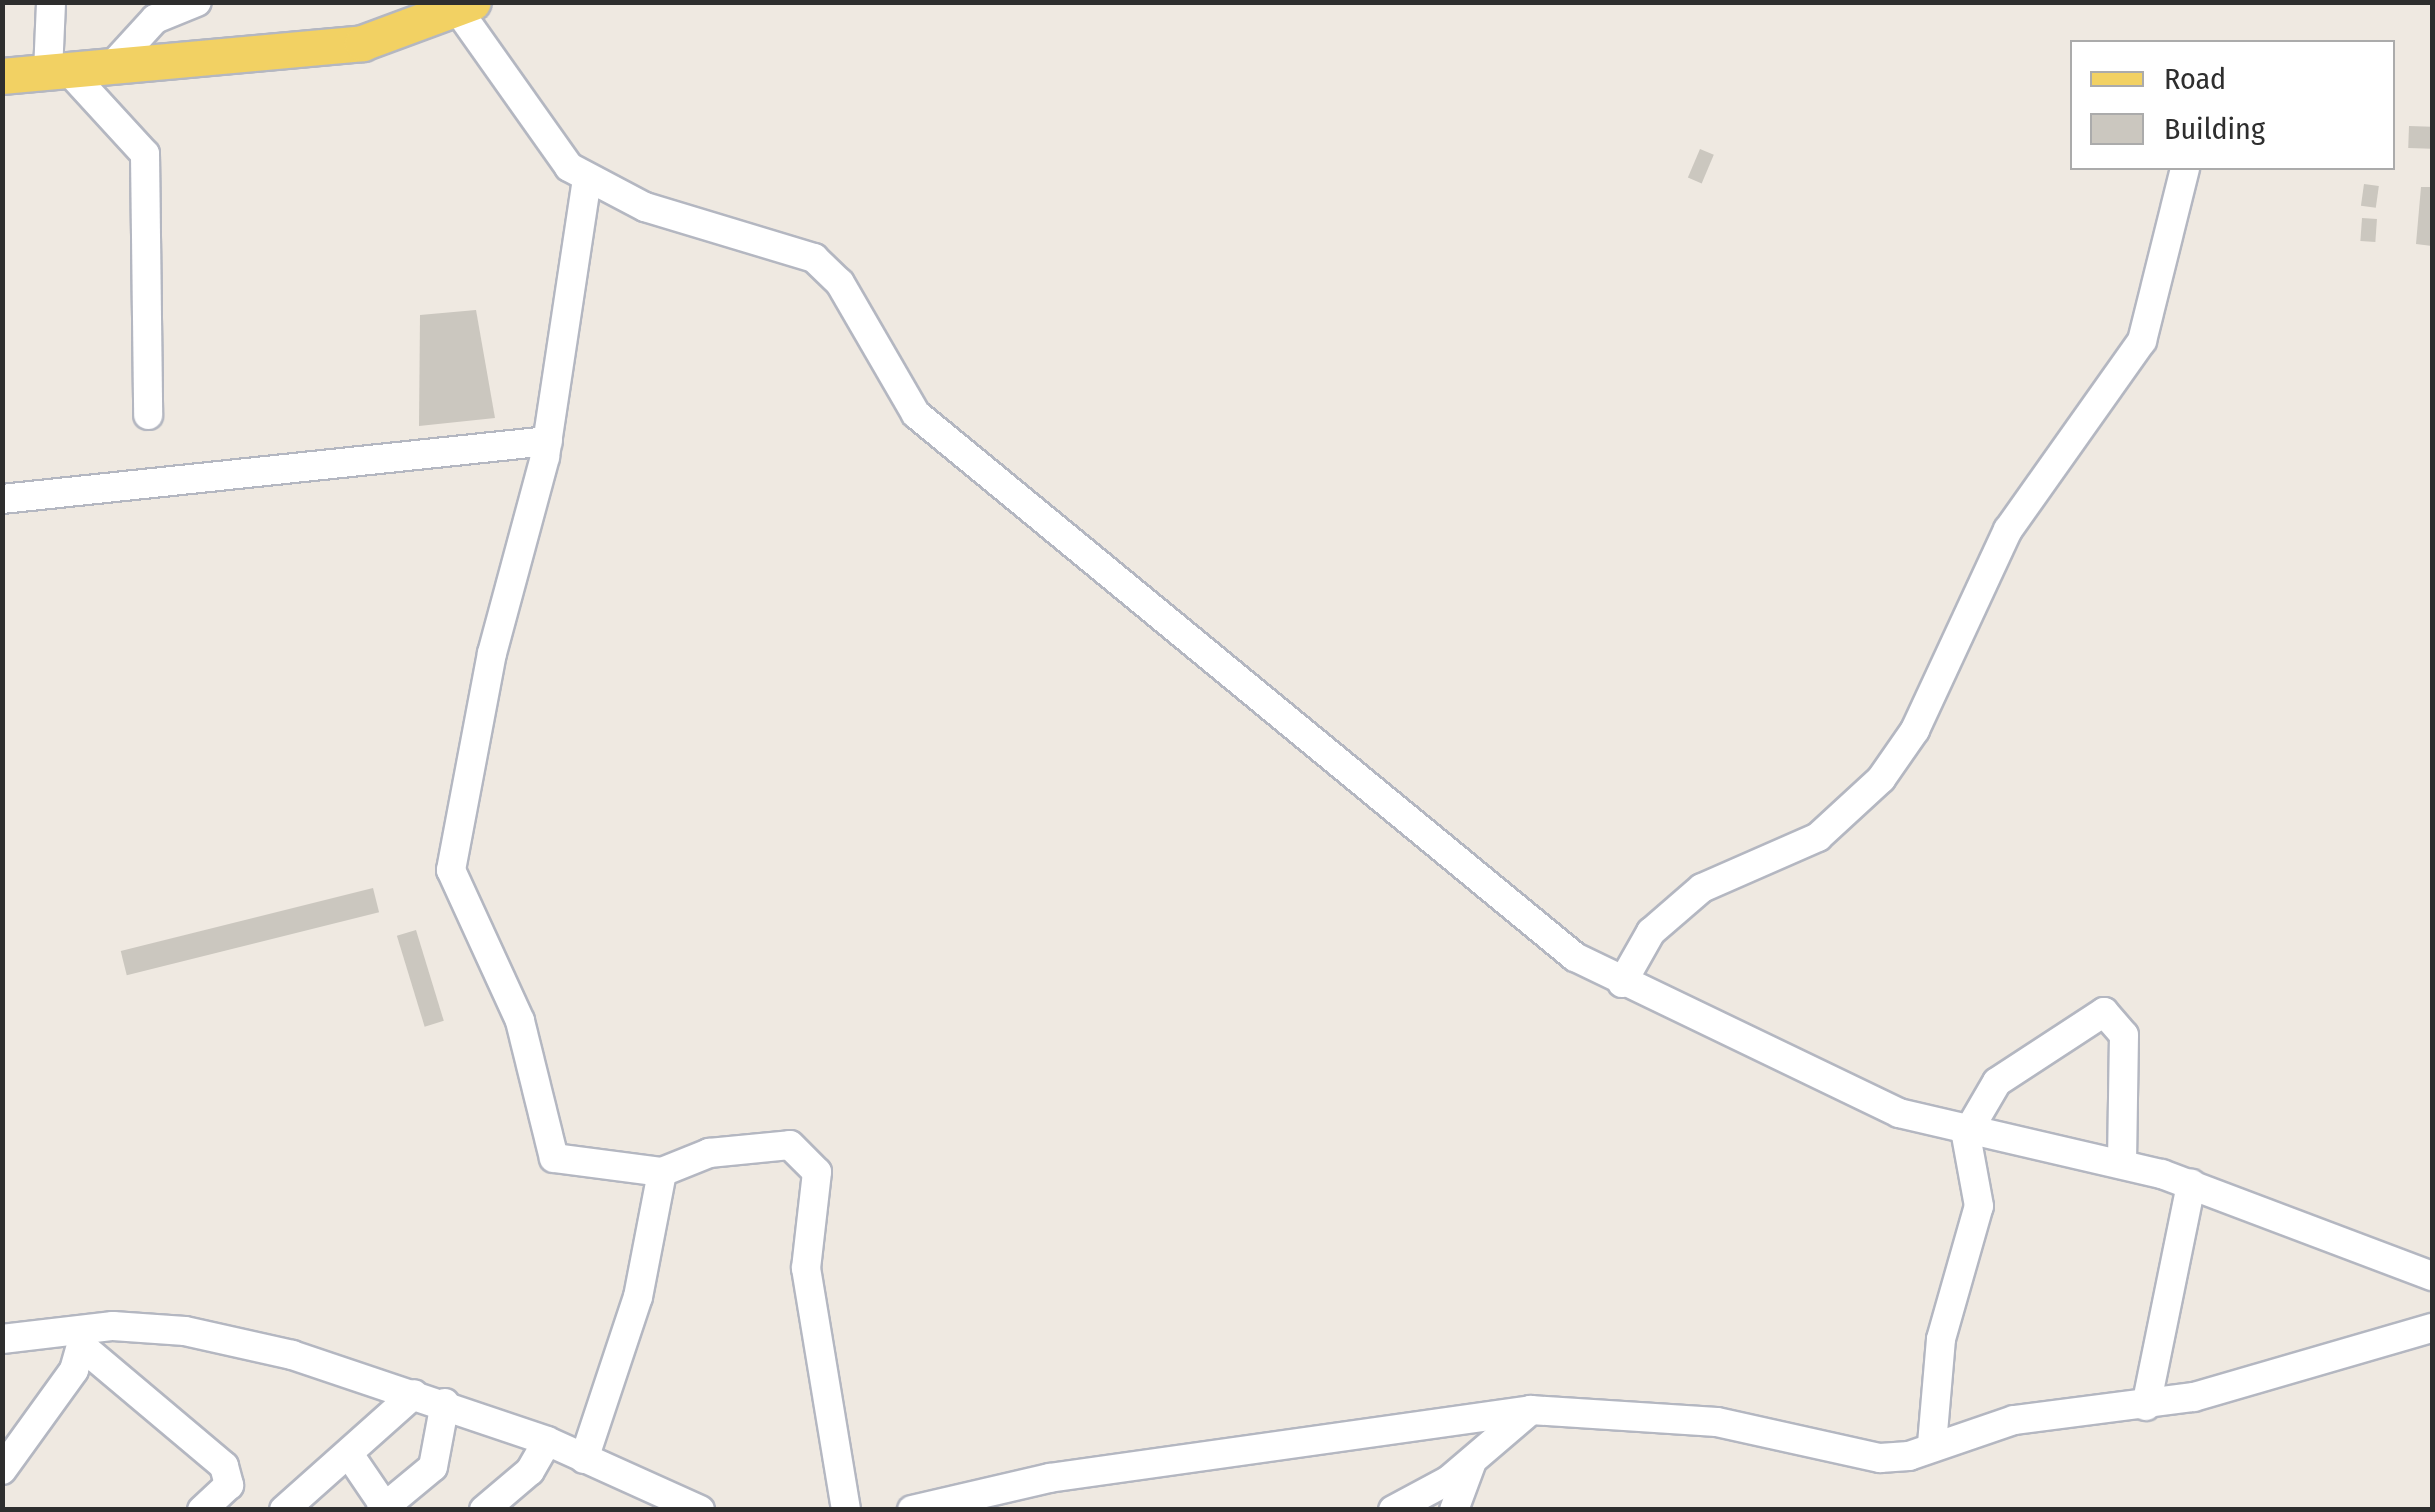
<!DOCTYPE html>
<html>
<head>
<meta charset="utf-8">
<style>
	body { margin:0 }
	#map { position:relative; width:2435px; height:1512px; overflow:hidden; background:#efe9e1; font-family:"Fira Sans Condensed",sans-serif }
	div>[style] { position:absolute }
	.building>* { inset:0; background:#cbc7bf; transform-origin:0 0 }
	.roads { filter:drop-shadow(2px 0 #b4b7c1) drop-shadow(-2px 0 #b4b7c1) drop-shadow(0 2px #b4b7c1) drop-shadow(0 -2px #b4b7c1) }
	.minor>* { height:28px; margin:-14px; padding:0 14px; transform-origin:14px; border-radius:14px; background:#fff }
	.major>* { height:35px; margin:-17.5px; padding:0 17.5px; transform-origin:17.5px; border-radius:17.5px; background:#f2d163 }
	span { translate:-50% -50%; white-space:nowrap; text-align:center; line-height:1.15; -webkit-text-stroke:8px #fff; paint-order:stroke }
	.frame { position:absolute; inset:0; border:5px solid #2e2e2e; pointer-events:none }
	.legend { position:absolute; left:2070px; top:40px; width:325px; height:130px; box-sizing:border-box; background:#fff; border:2px solid #ababab; margin:0; padding:12px 18px; list-style:none; font-size:30px; color:#2e2e2e }
	.legend li { display:flex; align-items:center; gap:20px; height:50px }
	.legend b { width:50px; border:2px solid #ababab }
</style>
</head>
<body>
<div id="map">
	<div class="building">
		<i style="left:2409px;top:126px;width:23px;height:22px;rotate:2deg"></i>
		<i style="left:1700px;top:149px;width:15px;height:31px;rotate:23deg"></i>
		<i style="left:2364px;top:184px;width:15px;height:22px;rotate:8deg"></i>
		<i style="clip-path:polygon(2421px 187px,2432px 187px,2432px 246px,2416px 244px)"></i>
		<i style="left:2362px;top:218px;width:15px;height:23px;rotate:4deg"></i>
		<i style="clip-path:polygon(476px 310px,495px 418px,419px 426px,420px 315px)"></i>
		<i style="left:373px;top:888px;width:25px;height:260px;rotate:76deg"></i>
		<i style="left:416px;top:930px;width:95px;height:20px;rotate:73deg"></i>
	</div>
	<div class="roads">
		<div class="minor">
			<i style="left:458px;top:10px;width:192px;rotate:54.7deg"></i>
			<i style="left:569px;top:167px;width:86px;rotate:27.8deg"></i>
			<i style="left:645px;top:207px;width:177px;rotate:16.8deg"></i>
			<i style="left:814px;top:258px;width:36px;rotate:44deg"></i>
			<i style="left:840px;top:283px;width:151px;rotate:59.9deg"></i>
			<i style="left:916px;top:414px;width:854px;rotate:39.49deg"></i>
			<i style="left:1575px;top:957px;width:360px;rotate:25.7deg"></i>
			<i style="left:1899px;top:1113px;width:270px;rotate:13.1deg"></i>
			<i style="left:2162px;top:1174px;width:289px;rotate:20.7deg"></i>
			<i style="left:112px;top:66px;width:64px;rotate:-47.5deg"></i>
			<i style="left:155px;top:19px;width:45px;rotate:-22deg"></i>
			<i style="left:68px;top:70px;width:114px;rotate:47.5deg"></i>
			<i style="left:145px;top:154px;width:261px;rotate:89.3deg"></i>
			<i style="left:48px;top:72px;width:70px;rotate:-87.5deg"></i>
			<i style="left:587px;top:179px;width:281px;rotate:98.6deg"></i>
			<i style="left:545px;top:457px;width:203px;rotate:105.1deg"></i>
			<i style="left:492px;top:653px;width:221px;rotate:100.7deg"></i>
			<i style="left:451px;top:870px;width:166px;rotate:65.4deg"></i>
			<i style="left:520px;top:1021px;width:141px;rotate:76.1deg"></i>
			<i style="left:554px;top:1158px;width:109px;rotate:7.4deg"></i>
			<i style="left:2px;top:499px;width:549px;rotate:-6.06deg"></i>
			<i style="left:1622px;top:983px;width:59px;rotate:-60.4deg"></i>
			<i style="left:1651px;top:932px;width:67px;rotate:-40.8deg"></i>
			<i style="left:1702px;top:888px;width:127px;rotate:-23.7deg"></i>
			<i style="left:1818px;top:837px;width:86px;rotate:-42.6deg"></i>
			<i style="left:1881px;top:779px;width:60px;rotate:-55.2deg"></i>
			<i style="left:1915px;top:730px;width:221px;rotate:-65.1deg"></i>
			<i style="left:2008px;top:530px;width:232px;rotate:-54.7deg"></i>
			<i style="left:2142px;top:341px;width:178px;rotate:-76deg"></i>
			<i style="left:2px;top:1339px;width:112px;rotate:-6.7deg"></i>
			<i style="left:113px;top:1326px;width:72px;rotate:4deg"></i>
			<i style="left:185px;top:1331px;width:110px;rotate:12.6deg"></i>
			<i style="left:292px;top:1355px;width:269px;rotate:18.6deg"></i>
			<i style="left:547px;top:1441px;width:168px;rotate:24.3deg"></i>
			<i style="left:84px;top:1348px;width:183px;rotate:40.1deg"></i>
			<i style="left:224px;top:1466px;width:20px;rotate:75deg"></i>
			<i style="left:229px;top:1485px;width:37px;rotate:137deg"></i>
			<i style="left:2146px;top:1406px;width:227px;rotate:-78.5deg"></i>
			<i style="left:1932px;top:1444px;width:105px;rotate:-85.1deg"></i>
			<i style="left:1941px;top:1339px;width:138px;rotate:-74.1deg"></i>
			<i style="left:1979px;top:1206px;width:72px;rotate:-100.4deg"></i>
			<i style="left:1966px;top:1135px;width:61px;rotate:-59.7deg"></i>
			<i style="left:1997px;top:1082px;width:128px;rotate:-33.2deg"></i>
			<i style="left:2104px;top:1012px;width:30px;rotate:49deg"></i>
			<i style="left:2124px;top:1035px;width:127px;rotate:90.9deg"></i>
			<i style="left:351px;top:1457px;width:64px;rotate:55.8deg"></i>
			<i style="left:584px;top:1459px;width:171px;rotate:-71.6deg"></i>
			<i style="left:638px;top:1297px;width:127px;rotate:-79.1deg"></i>
			<i style="left:662px;top:1172px;width:51px;rotate:-22deg"></i>
			<i style="left:709px;top:1153px;width:81px;rotate:-5.6deg"></i>
			<i style="left:790px;top:1145px;width:38px;rotate:45deg"></i>
			<i style="left:817px;top:1172px;width:97px;rotate:96.5deg"></i>
			<i style="left:806px;top:1268px;width:245px;rotate:80.6deg"></i>
			<i style="left:2px;top:1470px;width:123px;rotate:-54.2deg"></i>
			<i style="left:74px;top:1370px;width:37px;rotate:-74deg"></i>
			<i style="left:284px;top:1510px;width:174px;rotate:-41.7deg"></i>
			<i style="left:381px;top:1510px;width:67px;rotate:-39.6deg"></i>
			<i style="left:433px;top:1467px;width:65px;rotate:-79.4deg"></i>
			<i style="left:484px;top:1510px;width:60px;rotate:-40.3deg"></i>
			<i style="left:530px;top:1471px;width:34px;rotate:-60deg"></i>
			<i style="left:912px;top:1510px;width:141px;rotate:-13.1deg"></i>
			<i style="left:1049px;top:1478px;width:487px;rotate:-8deg"></i>
			<i style="left:1531px;top:1410px;width:186px;rotate:3.7deg"></i>
			<i style="left:1717px;top:1422px;width:167px;rotate:12.5deg"></i>
			<i style="left:1880px;top:1458px;width:29px;rotate:-4deg"></i>
			<i style="left:1909px;top:1456px;width:111px;rotate:-18.9deg"></i>
			<i style="left:2014px;top:1420px;width:181px;rotate:-7.3deg"></i>
			<i style="left:2194px;top:1397px;width:248px;rotate:-16.2deg"></i>
			<i style="left:1393px;top:1510px;width:64px;rotate:-28.2deg"></i>
			<i style="left:1449px;top:1480px;width:108px;rotate:-40.5deg"></i>
			<i style="left:1454px;top:1510px;width:49px;rotate:-69.7deg"></i>
		</div>
		<div class="major">
			<i style="left:2px;top:76px;width:362px;rotate:-5.2deg"></i>
			<i style="left:362px;top:43px;width:118px;rotate:-20.3deg"></i>
		</div>
	</div>
	<div class="frame"></div>
	<ul class="legend">
	<li><b style="height:12px;background:#f2d163"></b>Road</li>
	<li><b style="height:28px;background:#cbc7bf"></b>Building</li>
	</ul>
</div>
</body>
</html>
